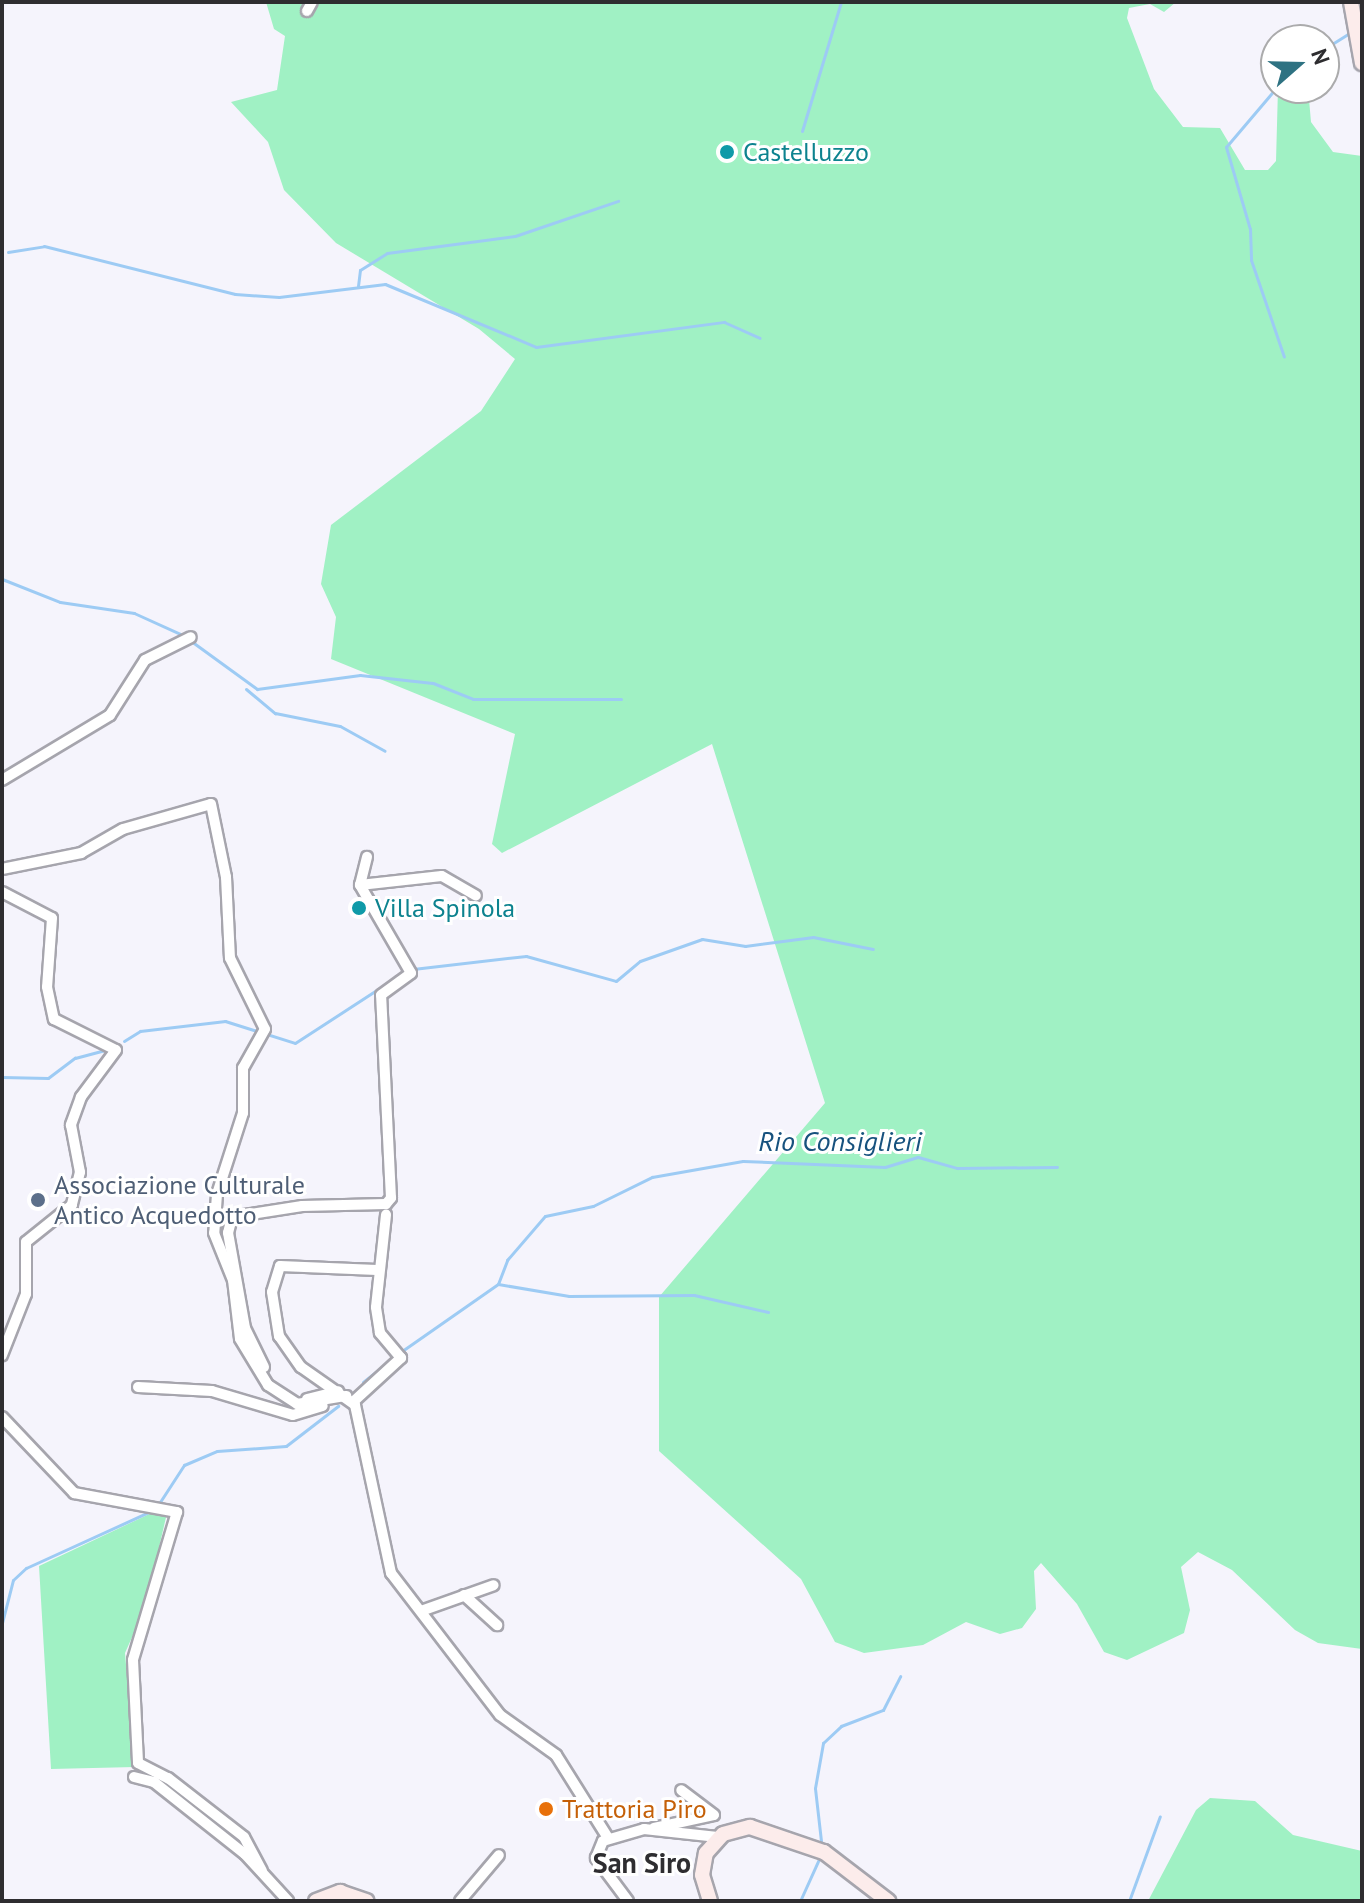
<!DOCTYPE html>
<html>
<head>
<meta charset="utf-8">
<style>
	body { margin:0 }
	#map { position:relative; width:1364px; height:1903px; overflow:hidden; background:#f5f4fc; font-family:"PT Sans",sans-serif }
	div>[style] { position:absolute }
	.green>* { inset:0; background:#a0f1c4 }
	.stream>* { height:3px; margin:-1.5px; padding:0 1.5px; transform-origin:1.5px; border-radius:1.5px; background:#9dcbf4 }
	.roads { filter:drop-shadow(2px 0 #a6a5ad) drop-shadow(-2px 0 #a6a5ad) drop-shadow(0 2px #a6a5ad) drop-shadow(0 -2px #a6a5ad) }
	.street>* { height:10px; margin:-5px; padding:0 5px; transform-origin:5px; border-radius:5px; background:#fff }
	.secondary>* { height:14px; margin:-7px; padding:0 7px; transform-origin:7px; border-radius:7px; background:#fceceb }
	.dots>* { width:22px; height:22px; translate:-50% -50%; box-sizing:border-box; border:4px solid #fff; border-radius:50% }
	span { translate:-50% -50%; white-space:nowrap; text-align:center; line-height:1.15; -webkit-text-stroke:6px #fff; paint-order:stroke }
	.culture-label { font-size:26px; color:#0d838f }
	.left { translate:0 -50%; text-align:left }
	.service-label { font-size:26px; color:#4e5e75 }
	.food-label { font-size:26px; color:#c56008 }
	.water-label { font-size:28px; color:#17527e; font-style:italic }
	.neighbourhood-label { font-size:28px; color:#2e2d30; font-weight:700 }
	.frame { position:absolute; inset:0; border:4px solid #2e2d30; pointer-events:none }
	.north { position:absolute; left:1260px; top:24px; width:80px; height:80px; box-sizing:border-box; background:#fff; border:2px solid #ababac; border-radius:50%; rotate:70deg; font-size:22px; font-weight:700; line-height:32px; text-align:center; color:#2e2d30 }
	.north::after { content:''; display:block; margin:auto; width:28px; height:36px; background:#2e7282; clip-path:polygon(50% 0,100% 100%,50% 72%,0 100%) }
</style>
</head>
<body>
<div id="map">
	<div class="green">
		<i style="clip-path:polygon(266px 2px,1176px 2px,1164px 12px,1150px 4px,1129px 8px,1127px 18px,1154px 89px,1183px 127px,1220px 128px,1245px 170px,1268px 170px,1276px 161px,1278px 88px,1308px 88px,1311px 122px,1333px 152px,1362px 156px,1362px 1649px,1318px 1643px,1295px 1630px,1232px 1570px,1198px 1552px,1181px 1567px,1190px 1610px,1184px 1633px,1127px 1660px,1104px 1652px,1077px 1604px,1041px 1563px,1034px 1571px,1036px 1609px,1022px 1628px,1000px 1634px,966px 1622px,923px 1645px,864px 1653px,835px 1642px,801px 1579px,659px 1451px,659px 1297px,825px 1103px,712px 744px,502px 853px,492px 844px,515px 734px,331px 659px,336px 617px,321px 584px,331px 525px,481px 411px,515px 359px,479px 329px,336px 243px,284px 190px,268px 142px,231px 102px,277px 90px,285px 36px,274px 29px)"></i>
		<i style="clip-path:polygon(160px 1509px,167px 1513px,145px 1608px,125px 1653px,135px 1767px,51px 1769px,39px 1566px)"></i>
		<i style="clip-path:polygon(1210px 1798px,1255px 1801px,1293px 1835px,1362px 1851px,1362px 1901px,1148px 1901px,1196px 1810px)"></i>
	</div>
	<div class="stream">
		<i style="left:1324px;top:49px;width:31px;rotate:-32deg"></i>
		<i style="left:1276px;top:88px;width:77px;rotate:130.3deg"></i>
		<i style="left:1226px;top:147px;width:85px;rotate:73.7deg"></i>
		<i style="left:1250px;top:229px;width:31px;rotate:88deg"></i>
		<i style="left:1251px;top:260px;width:102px;rotate:71.2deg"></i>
		<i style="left:802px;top:131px;width:135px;rotate:-73.2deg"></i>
		<i style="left:8px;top:252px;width:36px;rotate:-9deg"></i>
		<i style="left:44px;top:246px;width:197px;rotate:14.1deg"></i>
		<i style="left:235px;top:294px;width:44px;rotate:3.9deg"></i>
		<i style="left:279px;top:297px;width:107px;rotate:-7deg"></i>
		<i style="left:385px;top:284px;width:164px;rotate:22.6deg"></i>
		<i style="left:536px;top:347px;width:190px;rotate:-7.6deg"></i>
		<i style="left:724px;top:322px;width:39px;rotate:24deg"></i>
		<i style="left:358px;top:286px;width:16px;rotate:-83deg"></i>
		<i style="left:360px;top:270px;width:32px;rotate:-32deg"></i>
		<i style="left:387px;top:253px;width:129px;rotate:-7.6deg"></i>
		<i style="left:515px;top:236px;width:109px;rotate:-18.8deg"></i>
		<i style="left:2px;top:579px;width:62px;rotate:21.6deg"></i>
		<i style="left:60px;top:602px;width:75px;rotate:8.5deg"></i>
		<i style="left:134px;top:613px;width:56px;rotate:24.3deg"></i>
		<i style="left:191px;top:641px;width:82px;rotate:36deg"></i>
		<i style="left:257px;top:689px;width:104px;rotate:-7.7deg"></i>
		<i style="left:360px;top:675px;width:73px;rotate:6.3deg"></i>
		<i style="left:433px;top:683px;width:43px;rotate:21.8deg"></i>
		<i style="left:473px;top:699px;width:148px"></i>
		<i style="left:246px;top:689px;width:38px;rotate:40deg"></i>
		<i style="left:275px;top:713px;width:66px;rotate:11.3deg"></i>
		<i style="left:340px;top:726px;width:51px;rotate:29.1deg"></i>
		<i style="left:413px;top:969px;width:114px;rotate:-6.6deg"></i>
		<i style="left:526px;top:956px;width:93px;rotate:15.5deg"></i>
		<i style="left:616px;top:981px;width:31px;rotate:-40deg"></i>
		<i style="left:640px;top:961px;width:66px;rotate:-19.5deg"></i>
		<i style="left:702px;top:939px;width:44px;rotate:9.2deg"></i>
		<i style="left:745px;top:946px;width:69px;rotate:-7.5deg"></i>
		<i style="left:813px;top:937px;width:61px;rotate:11.3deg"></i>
		<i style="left:124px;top:1041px;width:19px;rotate:-32deg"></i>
		<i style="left:140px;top:1031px;width:86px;rotate:-6.7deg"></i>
		<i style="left:225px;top:1021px;width:73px;rotate:17.4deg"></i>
		<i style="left:295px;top:1043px;width:132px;rotate:-33deg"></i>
		<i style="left:2px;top:1077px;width:46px;rotate:1.2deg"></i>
		<i style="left:48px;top:1078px;width:34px;rotate:-37deg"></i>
		<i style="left:75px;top:1058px;width:34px;rotate:-15deg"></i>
		<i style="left:498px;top:1284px;width:72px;rotate:9.6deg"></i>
		<i style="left:569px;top:1296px;width:125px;rotate:-0.5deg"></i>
		<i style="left:694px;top:1295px;width:76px;rotate:12.9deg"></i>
		<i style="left:402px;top:1351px;width:117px;rotate:-34.9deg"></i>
		<i style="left:498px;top:1284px;width:26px;rotate:-69deg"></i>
		<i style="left:507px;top:1260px;width:58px;rotate:-49.2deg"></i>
		<i style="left:545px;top:1216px;width:49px;rotate:-11.8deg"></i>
		<i style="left:593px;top:1206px;width:66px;rotate:-26.2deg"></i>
		<i style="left:652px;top:1177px;width:92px;rotate:-10deg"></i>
		<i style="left:743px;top:1161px;width:142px;rotate:2.4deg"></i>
		<i style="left:885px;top:1167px;width:34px;rotate:-17deg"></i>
		<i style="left:918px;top:1157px;width:41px;rotate:15.8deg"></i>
		<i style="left:957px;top:1168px;width:100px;rotate:-0.6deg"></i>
		<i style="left:363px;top:1382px;width:42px;rotate:-38.2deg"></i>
		<i style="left:158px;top:1505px;width:48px;rotate:-57deg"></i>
		<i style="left:184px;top:1465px;width:36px;rotate:-23deg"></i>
		<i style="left:217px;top:1451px;width:69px;rotate:-4.1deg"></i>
		<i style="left:286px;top:1446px;width:66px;rotate:-37.6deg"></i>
		<i style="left:2px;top:1623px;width:44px;rotate:-75.7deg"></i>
		<i style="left:13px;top:1580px;width:18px;rotate:-43deg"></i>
		<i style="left:26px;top:1568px;width:140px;rotate:-24.5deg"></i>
		<i style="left:821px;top:1841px;width:53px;rotate:-96.5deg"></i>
		<i style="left:815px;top:1788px;width:46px;rotate:-79.9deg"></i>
		<i style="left:823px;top:1743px;width:25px;rotate:-43deg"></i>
		<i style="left:841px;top:1726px;width:45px;rotate:-20.9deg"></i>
		<i style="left:883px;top:1710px;width:38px;rotate:-63deg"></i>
		<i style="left:800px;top:1901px;width:46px;rotate:-65.7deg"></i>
		<i style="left:1129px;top:1901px;width:90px;rotate:-70deg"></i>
	</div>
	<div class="roads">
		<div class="street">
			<i style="left:307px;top:11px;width:10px;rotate:-61deg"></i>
			<i style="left:2px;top:780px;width:126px;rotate:-31deg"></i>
			<i style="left:110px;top:715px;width:65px;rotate:-57.5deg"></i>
			<i style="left:145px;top:660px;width:51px;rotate:-26.6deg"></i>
			<i style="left:2px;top:869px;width:81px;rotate:-11.4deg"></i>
			<i style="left:81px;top:853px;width:48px;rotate:-29.7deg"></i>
			<i style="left:123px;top:829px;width:91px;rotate:-15.9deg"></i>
			<i style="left:211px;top:804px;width:75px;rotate:78.4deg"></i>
			<i style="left:226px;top:877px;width:81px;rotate:87.2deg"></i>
			<i style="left:230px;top:958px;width:79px;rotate:63.8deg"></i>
			<i style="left:265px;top:1029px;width:45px;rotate:119.4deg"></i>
			<i style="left:243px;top:1068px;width:45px;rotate:90deg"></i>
			<i style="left:243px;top:1113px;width:85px;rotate:107.8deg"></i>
			<i style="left:217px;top:1194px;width:39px;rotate:94deg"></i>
			<i style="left:214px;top:1233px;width:51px;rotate:68deg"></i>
			<i style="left:233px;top:1280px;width:59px;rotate:83.2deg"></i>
			<i style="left:240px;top:1339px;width:54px;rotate:58.7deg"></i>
			<i style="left:268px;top:1385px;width:35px;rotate:33deg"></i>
			<i style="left:297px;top:1404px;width:50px;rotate:-9.3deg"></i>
			<i style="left:360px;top:885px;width:82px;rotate:-6.3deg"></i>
			<i style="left:442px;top:876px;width:39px;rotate:30deg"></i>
			<i style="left:2px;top:892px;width:56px;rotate:27.5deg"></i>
			<i style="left:52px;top:918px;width:69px;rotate:94.1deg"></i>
			<i style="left:47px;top:987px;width:33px;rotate:78deg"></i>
			<i style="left:54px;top:1019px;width:69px;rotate:26.6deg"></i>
			<i style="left:116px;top:1050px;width:59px;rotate:126.7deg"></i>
			<i style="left:81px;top:1097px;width:30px;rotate:110deg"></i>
			<i style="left:71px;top:1125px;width:48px;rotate:79.2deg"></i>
			<i style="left:80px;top:1172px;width:34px;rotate:104deg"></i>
			<i style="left:72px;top:1205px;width:59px;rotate:141.2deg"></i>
			<i style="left:26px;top:1242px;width:52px;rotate:90deg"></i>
			<i style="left:26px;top:1294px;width:66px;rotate:111.5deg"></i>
			<i style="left:377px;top:1270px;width:97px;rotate:-177.6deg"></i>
			<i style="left:280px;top:1266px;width:27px;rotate:107deg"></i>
			<i style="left:272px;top:1292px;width:45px;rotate:81deg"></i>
			<i style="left:279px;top:1336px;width:38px;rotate:55deg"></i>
			<i style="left:301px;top:1367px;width:66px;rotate:35.1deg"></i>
			<i style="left:355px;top:1405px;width:172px;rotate:77.9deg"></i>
			<i style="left:391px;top:1573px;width:179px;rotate:52.5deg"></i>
			<i style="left:500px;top:1715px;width:69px;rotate:35.5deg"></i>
			<i style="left:556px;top:1755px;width:98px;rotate:57.9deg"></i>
			<i style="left:264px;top:1367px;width:43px;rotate:-116deg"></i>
			<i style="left:245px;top:1328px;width:97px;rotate:-100.1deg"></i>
			<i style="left:228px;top:1233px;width:16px;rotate:-76deg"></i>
			<i style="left:232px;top:1217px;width:71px;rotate:-8.9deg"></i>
			<i style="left:302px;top:1206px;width:84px;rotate:-1.4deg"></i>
			<i style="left:386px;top:1204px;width:8px;rotate:-50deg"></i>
			<i style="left:391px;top:1198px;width:203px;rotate:-92.8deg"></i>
			<i style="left:381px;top:995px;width:37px;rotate:-36deg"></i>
			<i style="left:411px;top:973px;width:102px;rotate:-120.1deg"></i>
			<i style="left:360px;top:885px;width:29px;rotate:-76deg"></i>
			<i style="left:138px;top:1387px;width:74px;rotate:3.1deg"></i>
			<i style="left:212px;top:1391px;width:84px;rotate:16.5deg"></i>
			<i style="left:293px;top:1415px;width:31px;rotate:-17deg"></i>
			<i style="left:307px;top:1399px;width:32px;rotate:-14deg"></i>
			<i style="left:354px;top:1401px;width:64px;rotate:-42.5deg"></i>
			<i style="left:401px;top:1358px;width:33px;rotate:-130deg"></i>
			<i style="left:380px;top:1333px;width:26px;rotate:-99deg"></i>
			<i style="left:376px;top:1307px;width:93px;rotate:-83.8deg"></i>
			<i style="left:2px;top:1417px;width:105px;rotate:46.5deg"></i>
			<i style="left:74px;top:1493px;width:105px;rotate:10.5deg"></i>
			<i style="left:177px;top:1512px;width:154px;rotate:106.6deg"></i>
			<i style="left:133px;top:1660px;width:103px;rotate:87.2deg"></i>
			<i style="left:138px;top:1763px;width:34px;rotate:27deg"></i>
			<i style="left:168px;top:1778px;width:96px;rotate:37.8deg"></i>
			<i style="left:244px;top:1837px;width:38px;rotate:62deg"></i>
			<i style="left:464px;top:1595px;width:45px;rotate:42.3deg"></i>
			<i style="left:421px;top:1611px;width:77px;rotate:-19.6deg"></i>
			<i style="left:134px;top:1777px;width:21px;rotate:14deg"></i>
			<i style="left:154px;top:1782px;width:116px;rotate:38.4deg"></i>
			<i style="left:245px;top:1854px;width:64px;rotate:47.5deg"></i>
			<i style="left:654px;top:1828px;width:61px;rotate:-12.2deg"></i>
			<i style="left:714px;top:1815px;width:41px;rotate:-142.9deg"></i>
			<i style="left:460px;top:1901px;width:60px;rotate:-49.7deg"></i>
			<i style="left:628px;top:1901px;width:54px;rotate:-126.7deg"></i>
			<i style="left:596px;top:1858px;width:18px;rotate:-68deg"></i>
			<i style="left:603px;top:1841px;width:43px;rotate:-16.3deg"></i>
			<i style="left:644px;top:1829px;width:74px;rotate:6.2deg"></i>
		</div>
		<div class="secondary">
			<i style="left:1351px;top:2px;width:62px;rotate:79.8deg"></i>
			<i style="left:316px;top:1901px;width:26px;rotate:-21deg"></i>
			<i style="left:340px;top:1892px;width:28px;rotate:19deg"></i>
			<i style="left:710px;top:1901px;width:27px;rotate:-107deg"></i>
			<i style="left:702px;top:1875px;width:22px;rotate:-80deg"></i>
			<i style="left:706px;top:1853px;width:25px;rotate:-48deg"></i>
			<i style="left:723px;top:1834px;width:28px;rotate:-15deg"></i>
			<i style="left:750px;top:1827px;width:78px;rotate:18.7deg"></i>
			<i style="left:824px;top:1852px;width:81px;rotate:37.4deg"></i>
		</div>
	</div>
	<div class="dots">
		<i style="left:727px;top:152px;background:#0f9aa8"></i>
		<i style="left:359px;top:908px;background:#0f9aa8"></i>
		<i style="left:38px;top:1200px;background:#5c6f8a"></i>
		<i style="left:546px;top:1809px;background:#e8710a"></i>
	</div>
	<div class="culture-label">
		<span class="left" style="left:743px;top:152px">Castelluzzo</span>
		<span class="left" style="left:375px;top:908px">Villa Spinola</span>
	</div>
	<div class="service-label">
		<span class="left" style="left:54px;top:1200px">Associazione Culturale<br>Antico Acquedotto</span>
	</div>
	<div class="food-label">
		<span class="left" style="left:562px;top:1809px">Trattoria Piro</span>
	</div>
	<div class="water-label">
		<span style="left:840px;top:1141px">Rio Consiglieri</span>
	</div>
	<div class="neighbourhood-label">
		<span style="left:642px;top:1863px">San Siro</span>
	</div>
	<div class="frame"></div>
	<div class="north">N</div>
</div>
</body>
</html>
